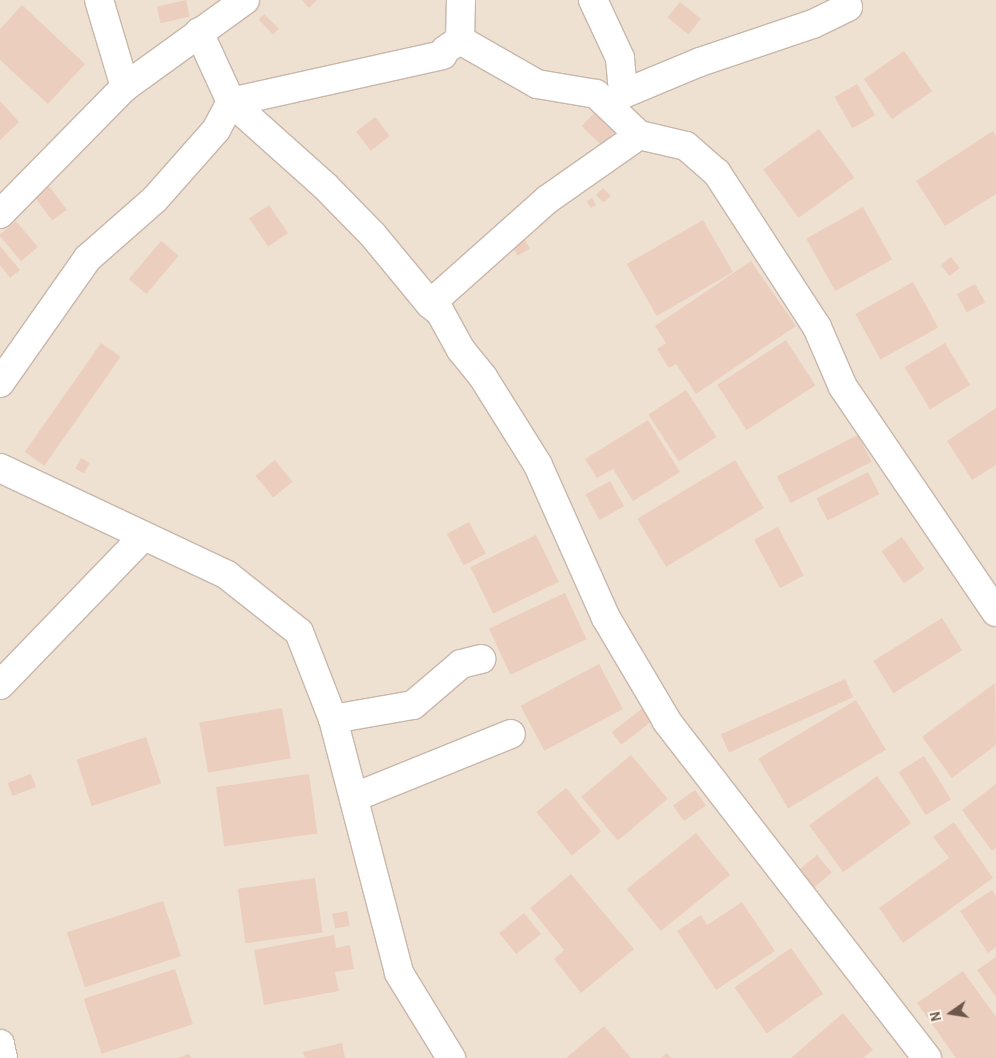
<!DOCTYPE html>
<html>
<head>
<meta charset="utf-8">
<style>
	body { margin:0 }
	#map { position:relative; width:996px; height:1058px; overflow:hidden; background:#f9efe2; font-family:"Alegreya Sans",sans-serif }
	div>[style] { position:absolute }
	.residential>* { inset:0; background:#efe1d2; transform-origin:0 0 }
	.building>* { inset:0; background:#ebcebd; transform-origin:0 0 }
	.roads { filter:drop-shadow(1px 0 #c8b7ab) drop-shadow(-1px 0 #c8b7ab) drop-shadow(0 1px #c8b7ab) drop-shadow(0 -1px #c8b7ab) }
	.minor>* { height:28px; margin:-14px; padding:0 14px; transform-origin:14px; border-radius:14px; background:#fff }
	span { translate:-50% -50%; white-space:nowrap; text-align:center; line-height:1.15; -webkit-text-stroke:4.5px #fcf4e8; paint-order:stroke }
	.north { position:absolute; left:926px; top:988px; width:50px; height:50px; -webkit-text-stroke:4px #fcf4e8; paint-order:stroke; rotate:257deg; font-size:14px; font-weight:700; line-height:20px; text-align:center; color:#6d574c }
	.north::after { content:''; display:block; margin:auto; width:18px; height:22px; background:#6d574c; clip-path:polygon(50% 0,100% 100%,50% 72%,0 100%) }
</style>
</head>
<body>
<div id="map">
	<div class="residential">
		<i style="left:0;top:0;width:996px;height:1058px"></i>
	</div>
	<div class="building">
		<i style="left:186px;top:0;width:17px;height:30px;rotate:77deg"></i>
		<i style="clip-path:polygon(302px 0,317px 0,309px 8px)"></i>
		<i style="left:680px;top:2px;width:27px;height:20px;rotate:39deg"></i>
		<i style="clip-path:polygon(22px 5px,85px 64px,48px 104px,0 60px,0 29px)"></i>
		<i style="left:264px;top:14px;width:21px;height:8px;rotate:45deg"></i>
		<i style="left:904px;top:51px;width:49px;height:49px;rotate:55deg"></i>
		<i style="left:857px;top:84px;width:36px;height:26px;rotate:60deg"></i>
		<i style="clip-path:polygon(0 101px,19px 122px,0 140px)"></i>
		<i style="left:599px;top:108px;width:28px;height:25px;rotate:44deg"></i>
		<i style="left:375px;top:117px;width:24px;height:24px;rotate:52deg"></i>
		<i style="left:819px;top:129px;width:60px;height:69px;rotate:54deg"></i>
		<i style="clip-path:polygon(993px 131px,996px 136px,996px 194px,945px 226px,916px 181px)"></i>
		<i style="left:48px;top:185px;width:31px;height:18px;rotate:53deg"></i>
		<i style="left:603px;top:188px;width:11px;height:10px;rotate:45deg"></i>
		<i style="left:592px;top:198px;width:8px;height:6px;rotate:60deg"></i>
		<i style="left:269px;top:205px;width:34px;height:24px;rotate:56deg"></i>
		<i style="left:863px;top:207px;width:60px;height:65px;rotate:61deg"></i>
		<i style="left:703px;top:220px;width:60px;height:88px;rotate:60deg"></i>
		<i style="left:16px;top:221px;width:34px;height:22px;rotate:50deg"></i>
		<i style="left:525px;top:240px;width:10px;height:14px;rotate:61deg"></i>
		<i style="left:161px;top:241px;width:23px;height:50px;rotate:40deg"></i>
		<i style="clip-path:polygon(0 246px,20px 270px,10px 278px,0 265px)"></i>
		<i style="left:951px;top:257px;width:14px;height:13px;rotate:51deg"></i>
		<i style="clip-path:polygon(751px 261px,796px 326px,696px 394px,676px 364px,669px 368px,657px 349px,666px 343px,655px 326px)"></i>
		<i style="left:913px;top:282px;width:52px;height:66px;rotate:61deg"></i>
		<i style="left:975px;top:284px;width:21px;height:21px;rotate:61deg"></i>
		<i style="left:786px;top:340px;width:54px;height:82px;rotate:57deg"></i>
		<i style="left:101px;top:343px;width:24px;height:133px;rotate:35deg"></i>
		<i style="left:945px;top:343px;width:49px;height:47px;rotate:59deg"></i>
		<i style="left:686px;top:390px;width:56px;height:45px;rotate:57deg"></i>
		<i style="clip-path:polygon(996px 408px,996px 465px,972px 480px,947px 441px)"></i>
		<i style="clip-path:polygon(648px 420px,680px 472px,633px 501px,613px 469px,597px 478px,585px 459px)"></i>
		<i style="left:858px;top:435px;width:30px;height:91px;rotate:63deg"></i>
		<i style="left:81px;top:458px;width:10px;height:12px;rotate:29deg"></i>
		<i style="left:275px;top:460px;width:28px;height:25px;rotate:51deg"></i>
		<i style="left:735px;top:460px;width:56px;height:114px;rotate:59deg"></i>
		<i style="left:868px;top:472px;width:25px;height:58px;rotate:63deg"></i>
		<i style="left:610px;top:481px;width:29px;height:28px;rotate:61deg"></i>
		<i style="left:469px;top:522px;width:36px;height:25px;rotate:62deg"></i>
		<i style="left:778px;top:527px;width:55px;height:27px;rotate:62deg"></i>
		<i style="left:536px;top:535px;width:52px;height:73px;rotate:64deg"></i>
		<i style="left:902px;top:537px;width:39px;height:25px;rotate:55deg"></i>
		<i style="left:565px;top:593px;width:51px;height:84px;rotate:65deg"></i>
		<i style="left:942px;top:618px;width:38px;height:81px;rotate:58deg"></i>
		<i style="left:599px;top:664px;width:51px;height:89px;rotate:62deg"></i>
		<i style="left:845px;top:679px;width:20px;height:136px;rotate:66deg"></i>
		<i style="clip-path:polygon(995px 683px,996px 745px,952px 778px,922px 737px)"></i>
		<i style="left:856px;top:700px;width:58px;height:114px;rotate:59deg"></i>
		<i style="left:644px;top:707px;width:16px;height:41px;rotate:52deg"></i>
		<i style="left:282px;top:708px;width:51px;height:84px;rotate:80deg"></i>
		<i style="left:146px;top:737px;width:49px;height:73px;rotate:72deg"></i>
		<i style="left:631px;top:755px;width:57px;height:65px;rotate:50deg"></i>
		<i style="left:924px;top:756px;width:51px;height:30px;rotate:58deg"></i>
		<i style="left:31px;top:774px;width:14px;height:25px;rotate:69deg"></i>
		<i style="left:309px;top:774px;width:60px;height:94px;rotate:82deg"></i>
		<i style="left:877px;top:776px;width:58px;height:84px;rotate:54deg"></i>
		<i style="clip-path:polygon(996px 784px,996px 848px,992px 851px,962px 810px)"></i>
		<i style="left:566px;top:788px;width:56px;height:38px;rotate:51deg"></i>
		<i style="left:695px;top:790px;width:19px;height:27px;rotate:55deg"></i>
		<i style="clip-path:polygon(954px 822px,993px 878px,903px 943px,879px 908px,949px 858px,933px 837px)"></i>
		<i style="left:696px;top:833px;width:54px;height:89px;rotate:51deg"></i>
		<i style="left:817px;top:855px;width:23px;height:25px;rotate:50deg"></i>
		<i style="clip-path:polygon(571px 874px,634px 949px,581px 993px,554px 959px,564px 950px,530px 908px)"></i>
		<i style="left:315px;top:878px;width:55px;height:78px;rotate:82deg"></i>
		<i style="clip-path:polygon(992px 890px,996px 896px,996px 947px,988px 953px,960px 911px)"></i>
		<i style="left:163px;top:901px;width:58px;height:101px;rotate:72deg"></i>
		<i style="clip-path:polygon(742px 902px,775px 951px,716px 990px,677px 931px,701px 915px,707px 925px)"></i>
		<i style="left:347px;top:911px;width:15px;height:15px;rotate:79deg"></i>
		<i style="left:524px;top:913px;width:27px;height:32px;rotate:51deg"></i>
		<i style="clip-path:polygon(334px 935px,336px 948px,350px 945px,354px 969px,335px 972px,339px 991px,264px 1005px,254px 950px)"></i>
		<i style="left:791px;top:948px;width:56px;height:69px;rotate:55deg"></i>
		<i style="clip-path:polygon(996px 957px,996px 997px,977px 970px)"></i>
		<i style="left:175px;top:969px;width:58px;height:96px;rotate:72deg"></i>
		<i style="clip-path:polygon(963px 971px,996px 1017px,996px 1058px,956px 1058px,917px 1003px)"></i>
		<i style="clip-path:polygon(843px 1013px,873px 1050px,863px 1058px,791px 1058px)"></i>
		<i style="clip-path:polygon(604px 1026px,631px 1058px,566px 1058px)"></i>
		<i style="clip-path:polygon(342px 1043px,345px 1058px,305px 1058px,303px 1052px)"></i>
		<i style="clip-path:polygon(666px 1053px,672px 1058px,661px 1058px)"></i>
		<i style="clip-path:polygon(189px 1054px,191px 1058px,178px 1058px)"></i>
	</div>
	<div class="roads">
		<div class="minor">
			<i style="left:99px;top:0;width:91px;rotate:73.4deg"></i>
			<i style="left:593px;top:0;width:64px;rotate:65deg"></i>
			<i style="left:620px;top:58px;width:36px;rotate:85deg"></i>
			<i style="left:623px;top:94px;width:83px;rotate:-22.6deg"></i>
			<i style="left:700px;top:62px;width:119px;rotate:-18.6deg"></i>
			<i style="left:813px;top:24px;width:39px;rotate:-26deg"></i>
			<i style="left:460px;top:40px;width:89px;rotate:29.7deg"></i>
			<i style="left:537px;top:84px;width:60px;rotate:9.6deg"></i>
			<i style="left:596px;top:94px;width:59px;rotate:43.6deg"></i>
			<i style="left:445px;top:50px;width:18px;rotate:-34deg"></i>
			<i style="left:460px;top:40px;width:40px;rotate:-88.6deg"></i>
			<i style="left:0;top:214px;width:178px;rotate:-45.5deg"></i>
			<i style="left:125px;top:87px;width:148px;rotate:-35.9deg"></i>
			<i style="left:430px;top:304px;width:91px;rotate:-129.6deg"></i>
			<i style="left:372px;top:234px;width:67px;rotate:-134.4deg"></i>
			<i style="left:325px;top:186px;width:126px;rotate:-138.2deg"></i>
			<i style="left:231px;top:102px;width:217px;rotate:-12.5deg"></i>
			<i style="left:0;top:383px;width:153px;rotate:-54.9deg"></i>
			<i style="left:88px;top:258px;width:89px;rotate:-41.4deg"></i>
			<i style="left:155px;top:199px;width:92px;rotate:-48.5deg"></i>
			<i style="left:216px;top:130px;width:32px;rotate:-62deg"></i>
			<i style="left:231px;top:102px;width:77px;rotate:-114.6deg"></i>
			<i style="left:0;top:468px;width:251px;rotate:25.2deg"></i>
			<i style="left:227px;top:575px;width:92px;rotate:38.4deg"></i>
			<i style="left:299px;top:632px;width:93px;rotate:68.7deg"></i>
			<i style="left:333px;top:719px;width:262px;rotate:75.4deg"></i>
			<i style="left:399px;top:973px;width:100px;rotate:58.5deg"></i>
			<i style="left:0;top:685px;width:207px;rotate:-46deg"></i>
			<i style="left:333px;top:719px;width:81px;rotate:-9.9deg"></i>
			<i style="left:413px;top:705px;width:63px;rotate:-40.5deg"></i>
			<i style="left:461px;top:664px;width:21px;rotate:-14deg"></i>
			<i style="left:355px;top:797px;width:168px;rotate:-22deg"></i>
			<i style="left:0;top:1044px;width:14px;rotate:78deg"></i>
			<i style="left:927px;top:1058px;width:426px;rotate:-127.7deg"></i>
			<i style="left:667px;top:721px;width:120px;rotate:-120.6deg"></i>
			<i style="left:606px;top:618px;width:167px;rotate:-114deg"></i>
			<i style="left:538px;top:465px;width:104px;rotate:-122deg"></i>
			<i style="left:483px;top:377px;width:35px;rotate:-129deg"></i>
			<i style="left:461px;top:350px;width:43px;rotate:-118.9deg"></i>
			<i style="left:440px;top:312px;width:13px;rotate:-141deg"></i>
			<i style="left:430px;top:304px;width:158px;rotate:-41.7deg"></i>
			<i style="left:548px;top:199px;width:111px;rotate:-35.1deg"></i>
			<i style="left:639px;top:135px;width:48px;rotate:13.2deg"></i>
			<i style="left:686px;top:146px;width:41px;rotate:41.1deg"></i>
			<i style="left:717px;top:173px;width:184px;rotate:57deg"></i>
			<i style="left:817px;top:327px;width:65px;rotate:66.6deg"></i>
			<i style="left:843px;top:387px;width:272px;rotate:55.8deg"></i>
		</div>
	</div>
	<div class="north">N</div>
</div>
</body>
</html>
